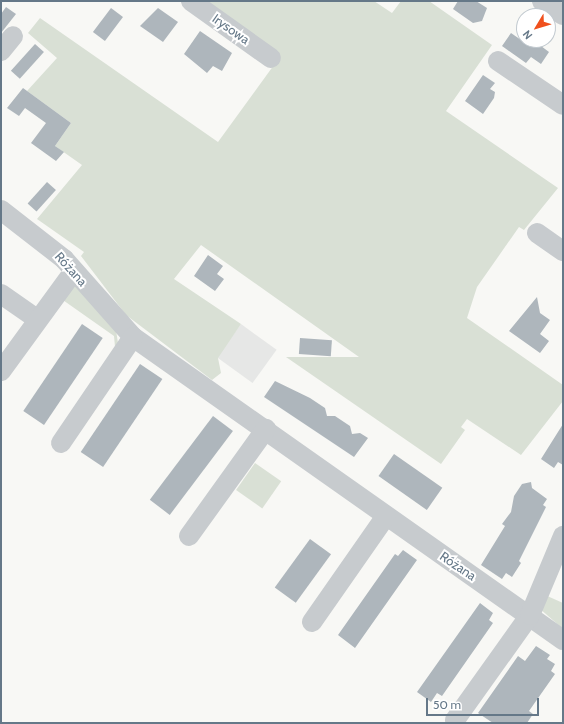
<!DOCTYPE html>
<html>
<head>
<meta charset="utf-8">
<style>
	body { margin:0 }
	#map { position:relative; width:564px; height:724px; overflow:hidden; background:#f8f8f5; font-family:Cabin,sans-serif }
	div>[style] { position:absolute }
	.built>* { inset:0; background:#e6e7e6; transform-origin:0 0 }
	.green>* { inset:0; background:#d9e0d5; transform-origin:0 0 }
	.building>* { inset:0; background:#aeb6bc; transform-origin:0 0 }
	.minor>* { height:20px; margin:-10px; padding:0 10px; transform-origin:10px; border-radius:10px; background:#c7cbce }
	span { translate:-50% -50%; white-space:nowrap; text-align:center; line-height:1.15; -webkit-text-stroke:4px #fff; paint-order:stroke }
	.street-label { font-size:13px; color:#657888 }
	.frame { position:absolute; inset:0; border:2px solid #657888; pointer-events:none }
	.north { position:absolute; left:516px; top:8px; width:40px; height:40px; box-sizing:border-box; background:#fff; border:1px solid #c1c9cf; border-radius:50%; rotate:232deg; font-size:11px; font-weight:700; line-height:16px; text-align:center; color:#657888 }
	.north::after { content:''; display:block; margin:auto; width:14px; height:18px; background:#f0501d; clip-path:polygon(50% 0,100% 100%,50% 72%,0 100%) }
	.scale { position:absolute; left:426px; top:698px; width:113px; height:18px; box-sizing:border-box; border:2px solid #657888; border-top:0; padding-left:5px; font-size:12px; line-height:14px; white-space:nowrap; color:#657888; -webkit-text-stroke:3px #fff; paint-order:stroke }
</style>
</head>
<body>
<div id="map">
	<div class="built">
		<i style="left:241px;top:324px;width:44px;height:41px;rotate:36deg"></i>
	</div>
	<div class="green">
		<i style="clip-path:polygon(199px 1px,374px 1px,392px 13px,401px 1px,429px 1px,492px 45px,446px 111px,558px 188px,524px 230px,519px 227px,477px 287px,467px 318px,563px 385px,563px 401px,521px 455px,467px 419px,461px 427px,465px 430px,441px 464px,286px 357px,359px 357px,201px 245px,174px 279px,241px 324px,218px 358px,221px 373px,212px 380px,126px 315px,81px 256px,84px 252px,37px 219px,82px 165px,55px 146px,71px 123px,27px 91px,57px 58px,28px 33px,40px 18px,218px 142px,279px 58px)"></i>
		<i style="clip-path:polygon(75px 285px,116px 330px,118px 343px,115px 347px,114px 336px,60px 298px)"></i>
		<i style="left:255px;top:463px;width:32px;height:33px;rotate:35deg"></i>
		<i style="clip-path:polygon(545px 595px,563px 603px,563px 629px,539px 608px)"></i>
	</div>
	<div class="building">
		<i style="clip-path:polygon(458px 1px,476px 1px,487px 8px,482px 21px,473px 23px,453px 9px)"></i>
		<i style="clip-path:polygon(6px 7px,16px 14px,1px 33px,1px 14px)"></i>
		<i style="left:111px;top:8px;width:15px;height:30px;rotate:37deg"></i>
		<i style="clip-path:polygon(158px 8px,178px 22px,163px 42px,140px 26px)"></i>
		<i style="clip-path:polygon(200px 31px,232px 53px,222px 71px,213px 66px,207px 73px,184px 54px)"></i>
		<i style="clip-path:polygon(511px 33px,521px 40px,533px 40px,549px 52px,541px 64px,531px 57px,526px 63px,502px 46px)"></i>
		<i style="left:35px;top:44px;width:12px;height:36px;rotate:42deg"></i>
		<i style="clip-path:polygon(483px 75px,495px 83px,490px 89px,495px 92px,494px 98px,483px 114px,465px 101px)"></i>
		<i style="clip-path:polygon(23px 88px,71px 123px,55px 146px,64px 152px,56px 161px,31px 143px,46px 123px,25px 108px,19px 116px,7px 108px)"></i>
		<i style="left:47px;top:182px;width:12px;height:29px;rotate:42deg"></i>
		<i style="clip-path:polygon(208px 255px,223px 266px,217px 274px,224px 279px,215px 291px,194px 276px)"></i>
		<i style="clip-path:polygon(537px 297px,540px 313px,550px 320px,540px 334px,549px 341px,540px 353px,509px 331px)"></i>
		<i style="left:82px;top:324px;width:25px;height:105px;rotate:34deg"></i>
		<i style="left:300px;top:338px;width:32px;height:16px;rotate:4deg"></i>
		<i style="left:140px;top:364px;width:27px;height:106px;rotate:34deg"></i>
		<i style="clip-path:polygon(275px 381px,310px 398px,325px 408px,327px 416px,335px 416px,350px 426px,352px 434px,360px 433px,368px 438px,354px 457px,264px 397px)"></i>
		<i style="left:213px;top:416px;width:25px;height:105px;rotate:37deg"></i>
		<i style="clip-path:polygon(563px 424px,563px 465px,558px 462px,554px 468px,541px 459px)"></i>
		<i style="left:394px;top:454px;width:59px;height:27px;rotate:35deg"></i>
		<i style="clip-path:polygon(531px 482px,532px 488px,547px 499px,543px 505px,546px 507px,519px 561px,521px 563px,512px 577px,506px 573px,502px 579px,481px 565px,505px 526px,502px 524px,511px 512px,514px 496px,522px 484px)"></i>
		<i style="left:310px;top:539px;width:26px;height:60px;rotate:36deg"></i>
		<i style="clip-path:polygon(403px 550px,417px 560px,355px 648px,338px 635px,395px 554px,398px 556px)"></i>
		<i style="clip-path:polygon(480px 603px,493px 613px,489px 620px,493px 623px,442px 696px,437px 693px,431px 702px,417px 692px)"></i>
		<i style="clip-path:polygon(536px 646px,550px 655px,547px 659px,555px 664px,551px 671px,555px 674px,529px 711px,533px 714px,527px 723px,493px 723px,478px 713px,518px 656px,525px 661px)"></i>
	</div>
	<div class="minor">
		<i style="left:191px;top:1px;width:98px;rotate:35.5deg"></i>
		<i style="left:542px;top:1px;width:25px;rotate:34deg"></i>
		<i style="left:1px;top:51px;width:19px;rotate:-51deg"></i>
		<i style="left:498px;top:61px;width:78px;rotate:34.1deg"></i>
		<i style="left:1px;top:210px;width:80px;rotate:37.9deg"></i>
		<i style="left:64px;top:259px;width:104px;rotate:48.5deg"></i>
		<i style="left:133px;top:337px;width:526px;rotate:35.17deg"></i>
		<i style="left:537px;top:233px;width:32px;rotate:35deg"></i>
		<i style="left:1px;top:294px;width:44px;rotate:34.8deg"></i>
		<i style="left:1px;top:371px;width:124px;rotate:-53.9deg"></i>
		<i style="left:61px;top:443px;width:128px;rotate:-55.8deg"></i>
		<i style="left:189px;top:536px;width:132px;rotate:-54.3deg"></i>
		<i style="left:312px;top:622px;width:129px;rotate:-55.1deg"></i>
		<i style="left:455px;top:720px;width:129px;rotate:-54.5deg"></i>
		<i style="left:530px;top:615px;width:86px;rotate:-67.3deg"></i>
	</div>
	<div class="street-label">
		<span style="left:231px;top:29px;rotate:35deg">Irysowa</span>
		<span style="left:71px;top:269px;rotate:48deg">Różana</span>
		<span style="left:458px;top:566px;rotate:34deg">Różana</span>
	</div>
	<div class="frame"></div>
	<div class="north">N</div>
	<div class="scale">50 m</div>
</div>
</body>
</html>
